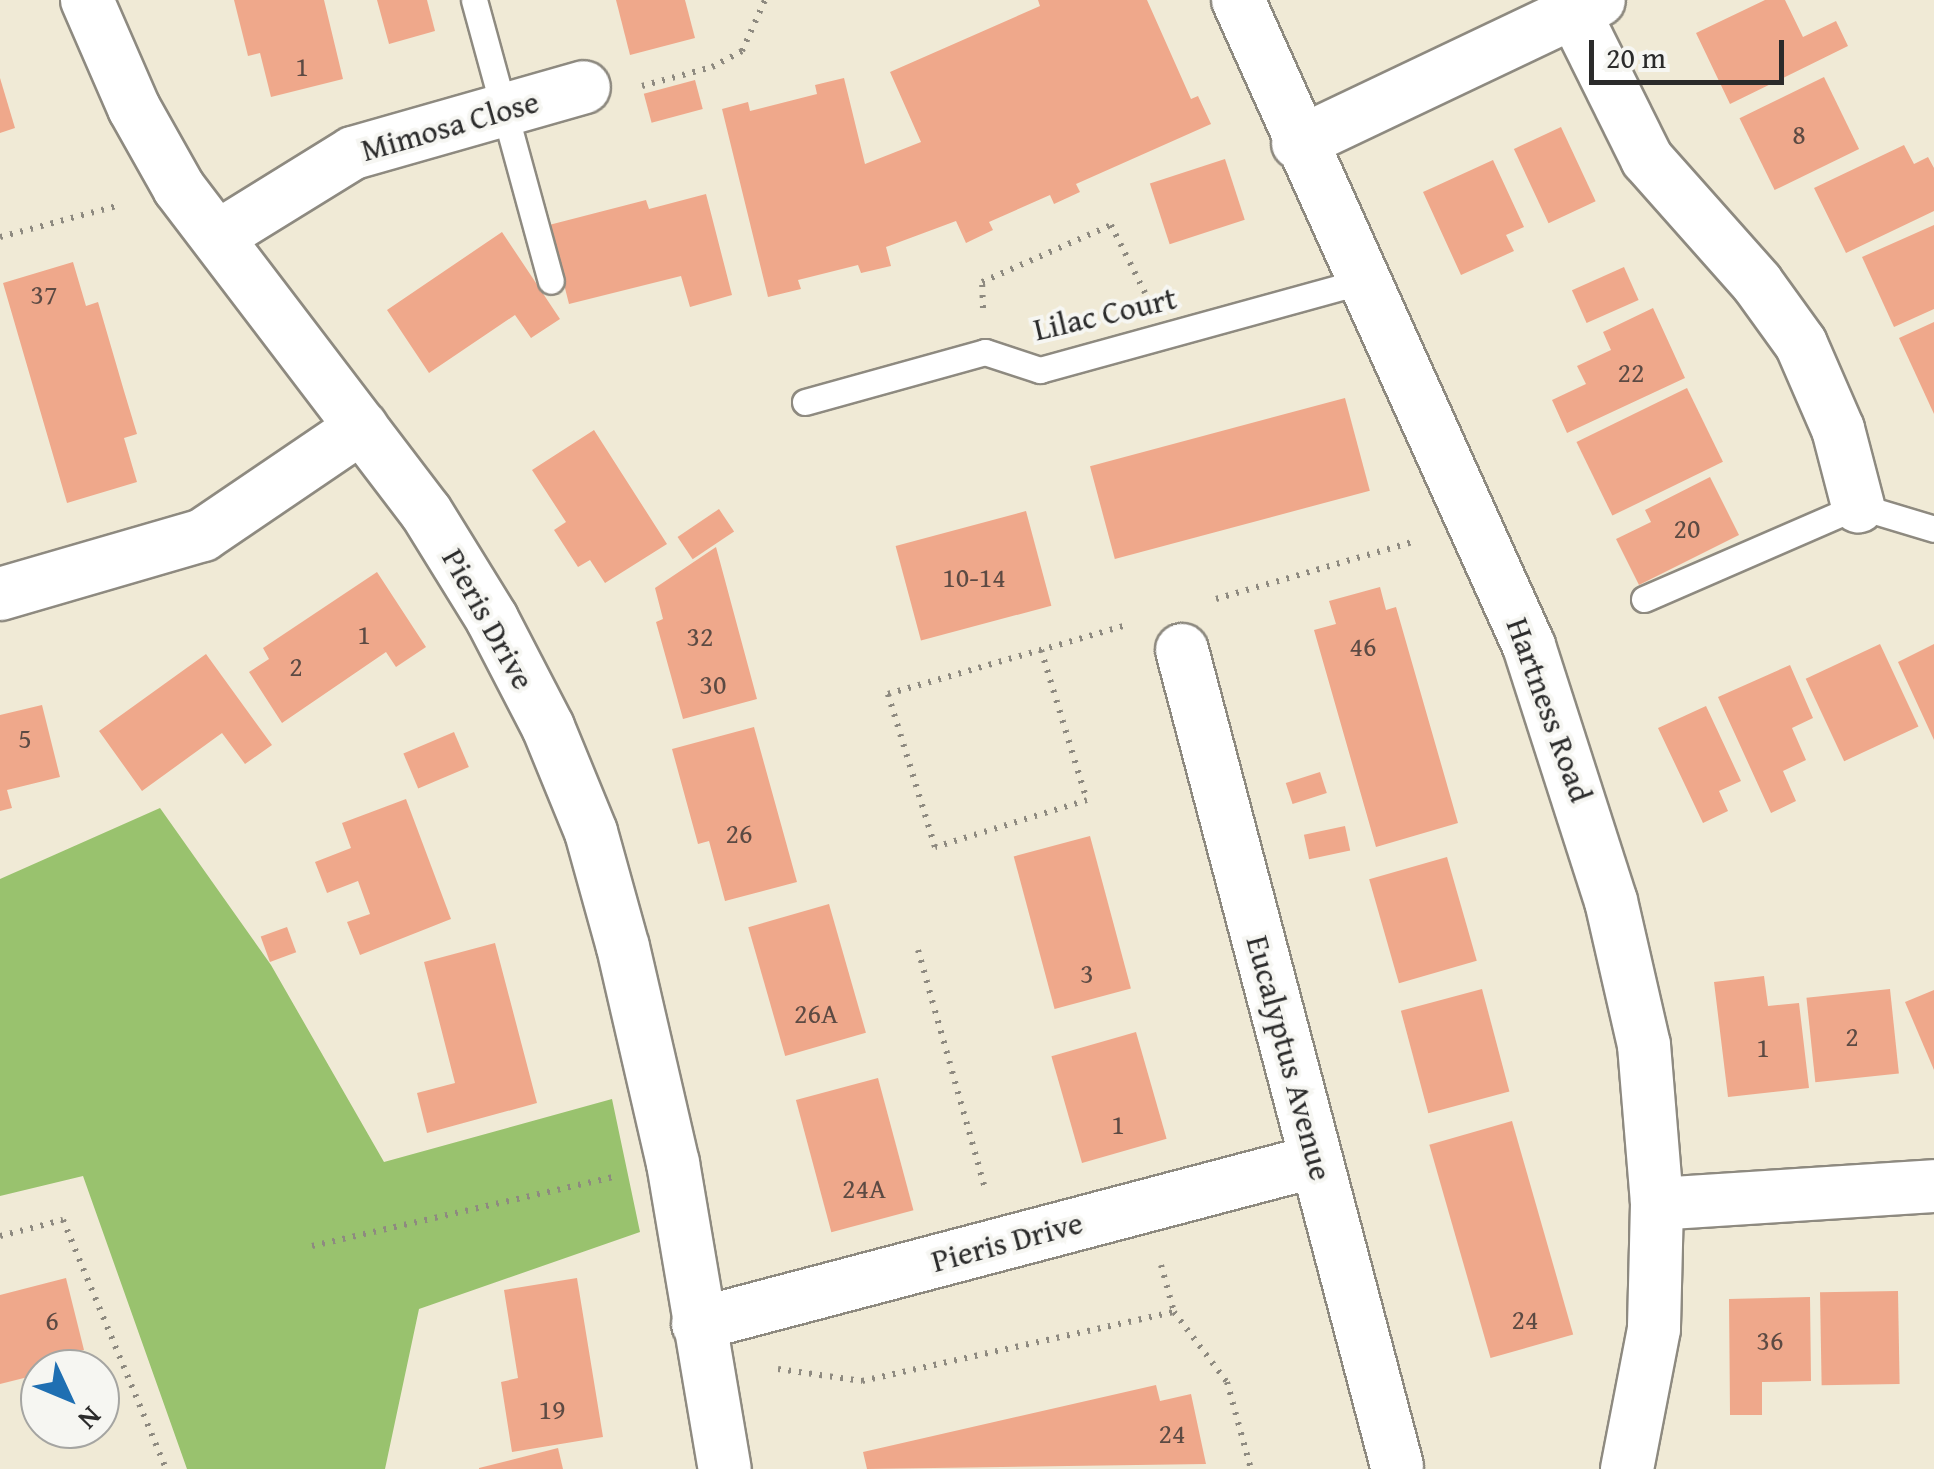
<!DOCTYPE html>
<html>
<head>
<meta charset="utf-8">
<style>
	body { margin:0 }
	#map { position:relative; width:1934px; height:1469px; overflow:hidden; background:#f0ead6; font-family:"Gentium Book Plus",serif }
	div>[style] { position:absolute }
	.green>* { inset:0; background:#99c26e }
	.building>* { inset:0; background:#efa88b; transform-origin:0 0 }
	.path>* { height:6px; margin-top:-3px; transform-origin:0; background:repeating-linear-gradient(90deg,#8e8a80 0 2.5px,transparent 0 10.5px) }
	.roads { filter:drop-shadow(2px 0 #8e8a80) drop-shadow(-2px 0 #8e8a80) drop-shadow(0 2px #8e8a80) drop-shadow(0 -2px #8e8a80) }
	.lane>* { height:25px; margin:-12.5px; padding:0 12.5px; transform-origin:12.5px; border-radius:12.5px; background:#fff }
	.street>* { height:52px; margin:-26px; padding:0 26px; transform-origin:26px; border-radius:26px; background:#fff }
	span { translate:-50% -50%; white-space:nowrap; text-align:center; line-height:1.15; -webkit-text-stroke:8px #f6f6f2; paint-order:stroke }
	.number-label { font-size:28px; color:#5c4a43 }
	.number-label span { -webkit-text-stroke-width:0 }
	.street-label { font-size:32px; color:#2b2b2b }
	.north { position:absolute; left:20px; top:1349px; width:100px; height:100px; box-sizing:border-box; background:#f6f6f2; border:2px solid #a5a5a2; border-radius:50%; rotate:134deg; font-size:28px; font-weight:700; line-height:40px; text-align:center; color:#2b2b2b }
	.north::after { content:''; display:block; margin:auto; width:35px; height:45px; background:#1f6fb2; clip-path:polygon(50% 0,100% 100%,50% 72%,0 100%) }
	.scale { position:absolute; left:1589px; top:40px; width:195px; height:45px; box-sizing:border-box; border:5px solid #2b2b2b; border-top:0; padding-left:12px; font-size:30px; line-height:35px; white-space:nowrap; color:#2b2b2b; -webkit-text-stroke:8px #f6f6f2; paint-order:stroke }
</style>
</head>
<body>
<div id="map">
	<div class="green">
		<i style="clip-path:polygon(160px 808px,271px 965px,384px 1162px,612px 1099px,640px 1232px,419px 1309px,385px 1469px,187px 1469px,83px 1176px,0 1196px,0 879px)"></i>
	</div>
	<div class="building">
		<i style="clip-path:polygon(234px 0,324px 0,343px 79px,271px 97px,260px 53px,248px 56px)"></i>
		<i style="clip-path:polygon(377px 0,427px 0,435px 31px,389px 44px)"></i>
		<i style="clip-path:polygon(616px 0,685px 0,695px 38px,630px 55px)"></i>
		<i style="clip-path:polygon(1038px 0,1147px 0,1191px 99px,1198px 96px,1211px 124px,1076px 184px,1080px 192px,1054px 204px,1050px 195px,989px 222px,993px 230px,966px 243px,956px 221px,886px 247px,891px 266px,861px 273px,858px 265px,798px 280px,801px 289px,768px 297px,722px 109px,748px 102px,750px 111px,817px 94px,815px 85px,844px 78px,865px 164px,921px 142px,890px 72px,1040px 6px)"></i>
		<i style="clip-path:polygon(1765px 0,1785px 0,1803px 37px,1836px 21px,1848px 46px,1730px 104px,1696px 33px)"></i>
		<i style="left:1824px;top:77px;width:80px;height:94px;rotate:64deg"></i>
		<i style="clip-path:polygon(0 78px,15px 128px,0 133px)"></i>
		<i style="left:695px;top:80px;width:30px;height:53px;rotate:75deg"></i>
		<i style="left:1561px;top:127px;width:82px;height:52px;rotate:65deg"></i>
		<i style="clip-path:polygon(1904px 145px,1914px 164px,1928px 157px,1934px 168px,1934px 211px,1846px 253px,1814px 188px)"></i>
		<i style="left:1225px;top:159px;width:64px;height:79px;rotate:72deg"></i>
		<i style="clip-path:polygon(1493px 160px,1524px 227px,1506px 235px,1514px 251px,1461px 275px,1423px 192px)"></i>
		<i style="clip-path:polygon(706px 194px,732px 295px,690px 307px,681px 276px,569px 304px,549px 225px,646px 200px,649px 209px)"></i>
		<i style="clip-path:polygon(1934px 225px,1934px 309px,1894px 327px,1862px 257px)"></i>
		<i style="clip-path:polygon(502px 232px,560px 319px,531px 338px,515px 315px,429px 373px,387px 310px)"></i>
		<i style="clip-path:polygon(73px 262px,86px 306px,98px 302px,124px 391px,137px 434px,124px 438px,137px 482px,67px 503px,3px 283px)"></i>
		<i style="left:1624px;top:267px;width:36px;height:57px;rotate:66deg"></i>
		<i style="clip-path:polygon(1653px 308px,1685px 378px,1567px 433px,1552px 400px,1586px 384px,1577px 366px,1611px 350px,1603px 332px)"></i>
		<i style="clip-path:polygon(1934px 322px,1934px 414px,1899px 338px)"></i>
		<i style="left:1687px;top:388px;width:82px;height:123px;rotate:64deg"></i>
		<i style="left:1345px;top:398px;width:96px;height:264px;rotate:75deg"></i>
		<i style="clip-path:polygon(594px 430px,667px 544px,605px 583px,590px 560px,578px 567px,554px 530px,566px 522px,532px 470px)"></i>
		<i style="clip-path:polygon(1710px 477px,1739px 535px,1639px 585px,1616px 539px,1651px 522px,1645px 510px)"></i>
		<i style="left:719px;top:509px;width:27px;height:50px;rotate:56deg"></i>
		<i style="left:1026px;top:511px;width:98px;height:135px;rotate:75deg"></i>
		<i style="clip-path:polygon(716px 547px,757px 699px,683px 719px,656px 622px,663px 619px,655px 588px)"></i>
		<i style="clip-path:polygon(377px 572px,426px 647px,396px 667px,386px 652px,282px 723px,249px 672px,269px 659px,263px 648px)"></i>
		<i style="clip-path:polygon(1380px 587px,1386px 610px,1396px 607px,1458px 823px,1376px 847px,1314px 630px,1336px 624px,1329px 601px)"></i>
		<i style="left:1880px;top:644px;width:91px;height:82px;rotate:65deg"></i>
		<i style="clip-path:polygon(1934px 644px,1934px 740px,1898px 662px)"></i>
		<i style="clip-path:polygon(206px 654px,272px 745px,245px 764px,222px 733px,142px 791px,99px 731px)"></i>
		<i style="clip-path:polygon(1790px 665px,1813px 718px,1792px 728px,1806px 760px,1783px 771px,1796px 801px,1771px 813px,1718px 697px)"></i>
		<i style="clip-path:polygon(42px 705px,60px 777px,7px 790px,12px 808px,0 811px,0 715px)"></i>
		<i style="clip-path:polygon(1706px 706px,1741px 781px,1719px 791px,1728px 811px,1703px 823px,1658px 728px)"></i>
		<i style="clip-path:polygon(754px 727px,797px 882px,725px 901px,709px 841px,698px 844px,672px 749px)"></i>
		<i style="left:454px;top:732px;width:38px;height:55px;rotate:67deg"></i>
		<i style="left:1320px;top:772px;width:22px;height:36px;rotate:72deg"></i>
		<i style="clip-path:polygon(406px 799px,451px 919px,360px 955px,347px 922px,370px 914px,358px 881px,327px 893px,315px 862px,351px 848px,342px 823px)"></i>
		<i style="left:1345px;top:826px;width:25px;height:42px;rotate:78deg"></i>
		<i style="left:1090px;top:836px;width:158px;height:79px;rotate:75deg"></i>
		<i style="left:1447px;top:857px;width:108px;height:81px;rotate:74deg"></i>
		<i style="left:829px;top:904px;width:134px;height:84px;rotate:74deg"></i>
		<i style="left:287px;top:927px;width:27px;height:28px;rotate:70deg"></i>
		<i style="clip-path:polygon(495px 943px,537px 1103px,427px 1133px,417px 1093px,455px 1083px,424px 962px)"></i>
		<i style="clip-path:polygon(1764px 976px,1768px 1006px,1799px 1003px,1809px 1088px,1728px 1097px,1714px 982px)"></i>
		<i style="left:1482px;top:989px;width:106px;height:84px;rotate:75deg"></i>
		<i style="left:1890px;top:989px;width:85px;height:84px;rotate:84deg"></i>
		<i style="clip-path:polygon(1934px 990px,1934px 1070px,1905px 1002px)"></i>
		<i style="left:1136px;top:1032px;width:111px;height:88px;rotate:74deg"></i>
		<i style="left:878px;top:1078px;width:137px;height:85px;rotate:75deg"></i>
		<i style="left:1512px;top:1121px;width:222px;height:86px;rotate:74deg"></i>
		<i style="clip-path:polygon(66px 1278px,84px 1350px,39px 1362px,40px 1374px,0 1384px,0 1295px)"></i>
		<i style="clip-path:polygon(577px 1278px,603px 1437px,512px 1452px,501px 1382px,518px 1378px,504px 1290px)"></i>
		<i style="left:1898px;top:1291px;width:93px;height:78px;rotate:89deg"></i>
		<i style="clip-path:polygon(1810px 1297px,1811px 1381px,1762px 1382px,1762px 1415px,1730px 1415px,1729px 1299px)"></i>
		<i style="clip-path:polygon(1156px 1385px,1160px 1401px,1191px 1394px,1206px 1464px,867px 1469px,863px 1452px)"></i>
		<i style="clip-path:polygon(558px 1448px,563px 1469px,479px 1469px,479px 1468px)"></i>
	</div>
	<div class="path">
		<i style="left:642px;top:86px;width:73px;rotate:-15.2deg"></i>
		<i style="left:712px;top:67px;width:34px;rotate:-28deg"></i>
		<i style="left:742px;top:51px;width:56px;rotate:-65.7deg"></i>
		<i style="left:0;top:237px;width:124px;rotate:-14.9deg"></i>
		<i style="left:983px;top:308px;width:26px;rotate:-92deg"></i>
		<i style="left:982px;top:282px;width:141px;rotate:-23.8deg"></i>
		<i style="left:1111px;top:225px;width:76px;rotate:63.4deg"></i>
		<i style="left:1216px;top:599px;width:207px;rotate:-16.2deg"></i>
		<i style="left:1041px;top:650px;width:157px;rotate:73deg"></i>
		<i style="left:1087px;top:800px;width:159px;rotate:162.8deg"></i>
		<i style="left:935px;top:847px;width:160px;rotate:-107.1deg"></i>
		<i style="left:888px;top:694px;width:249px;rotate:-16.1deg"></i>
		<i style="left:918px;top:950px;width:248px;rotate:74.3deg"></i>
		<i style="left:0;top:1236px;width:65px;rotate:-14.3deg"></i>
		<i style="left:63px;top:1220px;width:269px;rotate:67.5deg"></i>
		<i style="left:312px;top:1246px;width:309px;rotate:-12.9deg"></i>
		<i style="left:1161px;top:1265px;width:49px;rotate:74.5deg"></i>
		<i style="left:1174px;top:1312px;width:88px;rotate:52.9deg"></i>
		<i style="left:1227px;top:1382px;width:90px;rotate:74.6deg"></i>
		<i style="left:778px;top:1369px;width:85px;rotate:8.1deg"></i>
		<i style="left:862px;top:1381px;width:320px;rotate:-12.5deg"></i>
	</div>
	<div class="roads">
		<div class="lane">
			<i style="left:474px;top:0;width:291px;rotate:74.7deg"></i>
			<i style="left:805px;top:402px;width:187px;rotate:-15.5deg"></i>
			<i style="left:985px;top:352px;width:58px;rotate:18.1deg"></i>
			<i style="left:1040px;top:370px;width:335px;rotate:-15.4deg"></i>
			<i style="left:1644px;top:599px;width:233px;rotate:-23.5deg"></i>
			<i style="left:1858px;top:506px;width:79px;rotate:16.8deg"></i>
		</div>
		<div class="street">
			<i style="left:87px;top:0;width:118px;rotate:66.5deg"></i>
			<i style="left:134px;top:108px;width:92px;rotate:60.6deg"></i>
			<i style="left:179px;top:188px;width:407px;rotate:52.7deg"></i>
			<i style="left:426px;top:512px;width:126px;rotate:58.3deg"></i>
			<i style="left:492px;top:619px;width:122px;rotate:62.6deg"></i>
			<i style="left:548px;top:727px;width:113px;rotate:67.7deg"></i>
			<i style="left:591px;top:832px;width:119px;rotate:74.5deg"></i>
			<i style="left:623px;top:947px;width:222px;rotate:77deg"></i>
			<i style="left:673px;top:1163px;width:310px;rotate:80.4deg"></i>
			<i style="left:1238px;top:0;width:709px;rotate:65.75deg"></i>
			<i style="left:1529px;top:646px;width:268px;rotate:72.2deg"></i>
			<i style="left:1611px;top:901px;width:148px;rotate:77.1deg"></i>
			<i style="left:1644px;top:1045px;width:160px;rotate:85.3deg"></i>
			<i style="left:1657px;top:1204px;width:125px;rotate:91.4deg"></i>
			<i style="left:1654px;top:1329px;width:143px;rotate:100.9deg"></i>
			<i style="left:1574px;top:12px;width:164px;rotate:63.6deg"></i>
			<i style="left:1647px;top:159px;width:166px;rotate:48.4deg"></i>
			<i style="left:1757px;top:283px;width:75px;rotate:54.2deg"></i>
			<i style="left:1801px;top:344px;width:93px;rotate:66.5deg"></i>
			<i style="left:1838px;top:429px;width:80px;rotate:75.4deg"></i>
			<i style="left:1298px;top:143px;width:333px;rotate:-25.4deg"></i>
			<i style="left:217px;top:237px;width:160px;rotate:-31.7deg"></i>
			<i style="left:353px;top:153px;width:240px;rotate:-15.9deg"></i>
			<i style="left:0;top:594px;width:211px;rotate:-16.2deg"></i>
			<i style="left:203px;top:535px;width:192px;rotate:-34.2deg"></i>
			<i style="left:1182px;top:650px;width:844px;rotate:75.24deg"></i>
			<i style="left:1657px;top:1204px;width:278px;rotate:-3.7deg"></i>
			<i style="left:698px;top:1324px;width:639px;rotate:-14.78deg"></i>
		</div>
	</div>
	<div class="number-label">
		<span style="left:302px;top:66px">1</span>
		<span style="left:1799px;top:134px">8</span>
		<span style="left:44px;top:294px">37</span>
		<span style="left:1631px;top:372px">22</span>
		<span style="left:1687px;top:528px">20</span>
		<span style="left:974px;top:577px">10-14</span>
		<span style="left:364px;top:634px">1</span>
		<span style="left:700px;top:636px">32</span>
		<span style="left:1363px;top:646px">46</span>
		<span style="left:296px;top:666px">2</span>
		<span style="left:713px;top:684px">30</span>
		<span style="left:25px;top:738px">5</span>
		<span style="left:739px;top:833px">26</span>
		<span style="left:1087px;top:973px">3</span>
		<span style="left:816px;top:1013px">26A</span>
		<span style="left:1852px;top:1036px">2</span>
		<span style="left:1763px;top:1047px">1</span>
		<span style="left:1118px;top:1124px">1</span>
		<span style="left:864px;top:1188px">24A</span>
		<span style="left:1525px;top:1319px">24</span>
		<span style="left:52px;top:1320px">6</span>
		<span style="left:1770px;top:1340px">36</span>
		<span style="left:552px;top:1409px">19</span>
		<span style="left:1172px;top:1433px">24</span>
	</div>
	<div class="street-label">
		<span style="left:450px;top:126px;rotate:-16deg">Mimosa Close</span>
		<span style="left:1105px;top:314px;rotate:-13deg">Lilac Court</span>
		<span style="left:488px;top:619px;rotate:61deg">Pieris Drive</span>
		<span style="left:1549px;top:710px;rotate:70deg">Hartness Road</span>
		<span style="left:1289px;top:1058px;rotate:75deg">Eucalyptus Avenue</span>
		<span style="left:1007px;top:1242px;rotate:-15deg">Pieris Drive</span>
	</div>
	<div class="north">N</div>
	<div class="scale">20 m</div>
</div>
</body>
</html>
